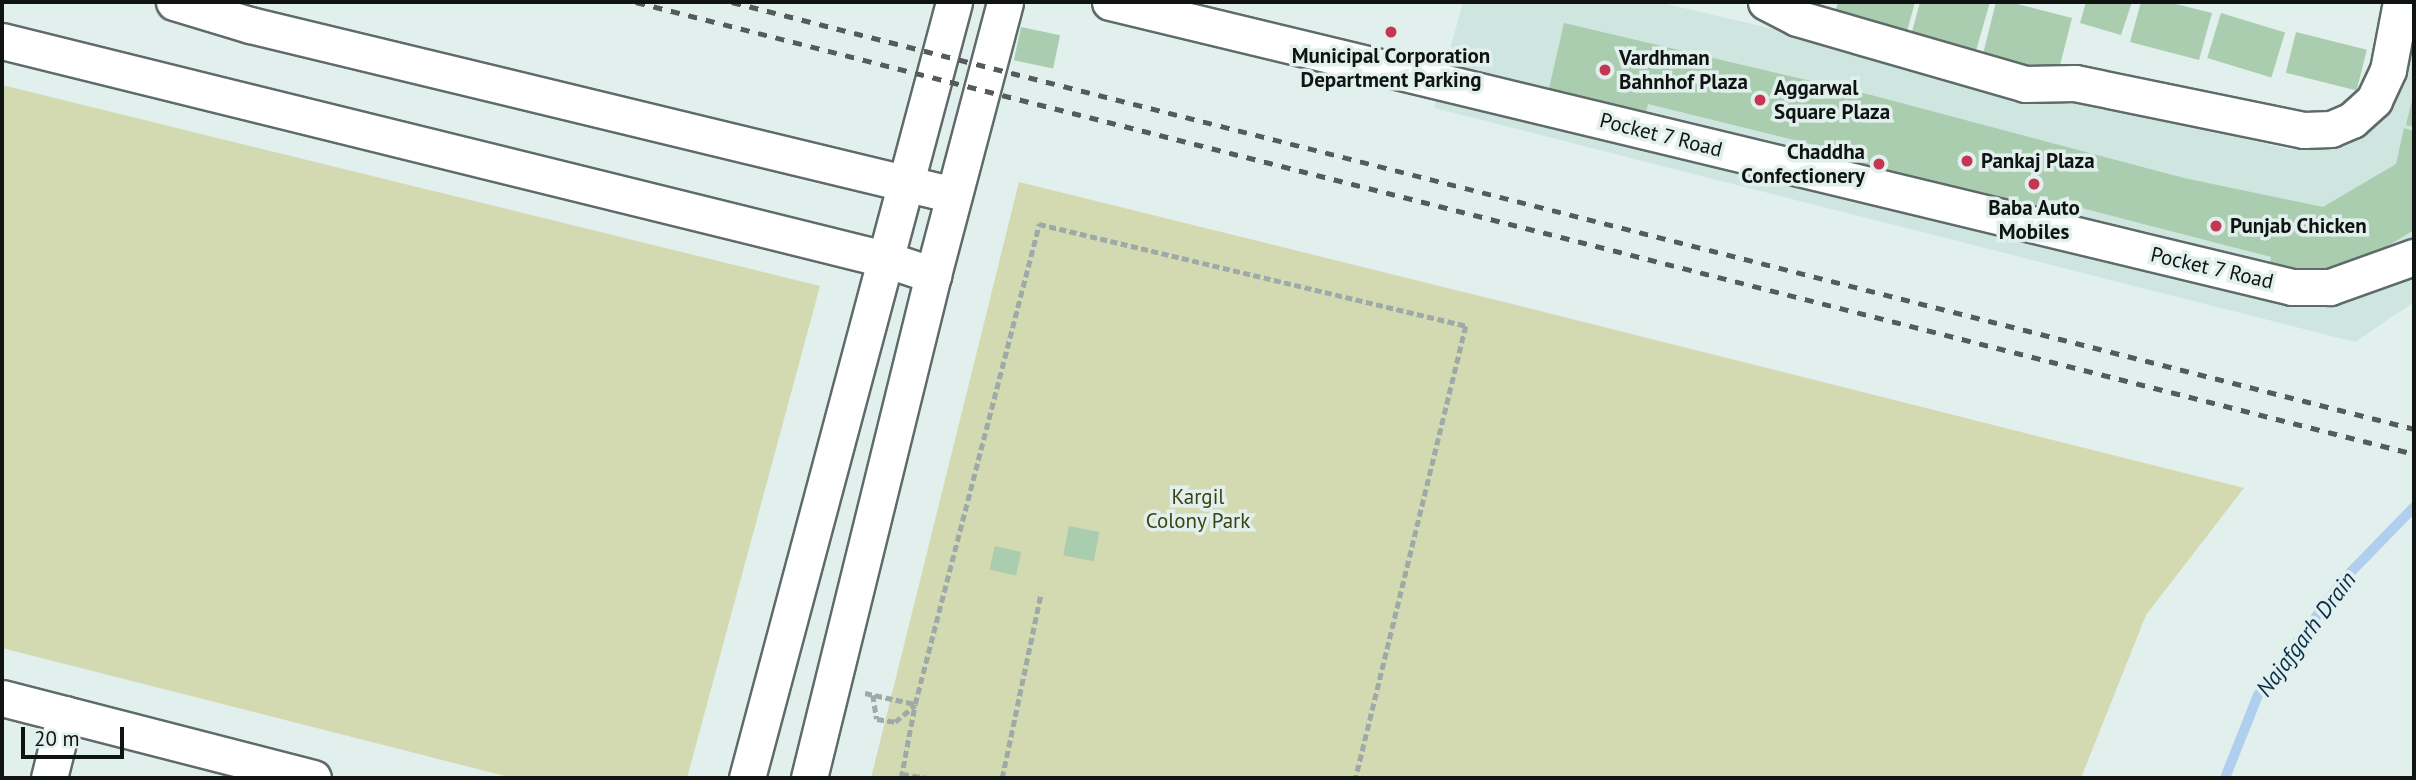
<!DOCTYPE html>
<html>
<head>
<meta charset="utf-8">
<style>
	body { margin:0 }
	#map { position:relative; width:2416px; height:780px; overflow:hidden; background:#e1f0ed; font-family:"PT Sans",sans-serif }
	div>[style] { position:absolute }
	.built>* { inset:0; background:#cee5e0 }
	.green>* { inset:0; background:#d3d9b1 }
	.stream>* { height:10px; margin:-5px; padding:0 5px; transform-origin:5px; border-radius:5px; background:#b0ceee }
	.building>* { inset:0; background:#aacdaf; transform-origin:0 0 }
	.path>* { height:4.5px; margin-top:-2.25px; transform-origin:0; background:repeating-linear-gradient(90deg,#9faaa8 0 7px,transparent 0 10.5px) }
	.roads { filter:drop-shadow(2px 0 #5f6b69) drop-shadow(-2px 0 #5f6b69) drop-shadow(0 2px #5f6b69) drop-shadow(0 -2px #5f6b69) }
	.minor>* { height:35px; margin:-17.5px; padding:0 17.5px; transform-origin:17.5px; border-radius:17.5px; background:#fff }
	.rail>* { height:5px; margin-top:-2.5px; transform-origin:0; background:repeating-linear-gradient(90deg,#545c5b 0 9px,transparent 0 18px) }
	.dots>* { width:19px; height:19px; translate:-50% -50%; box-sizing:border-box; border:4px solid #e1f0ed; border-radius:50% }
	span { translate:-50% -50%; white-space:nowrap; text-align:center; line-height:1.15; -webkit-text-stroke:7px #e1f0ed; paint-order:stroke }
	.poi-label { font-size:21px; color:#0f1413; font-weight:700 }
	.left { translate:0 -50%; text-align:left }
	.right { translate:-100% -50%; text-align:right }
	.street-label { font-size:21px; color:#0f1413 }
	.park-label { font-size:21px; color:#3c4112 }
	.water-label { font-size:23px; color:#0a2d4b; font-style:italic }
	.frame { position:absolute; inset:0; border:4px solid #0f1413; pointer-events:none }
	.scale { position:absolute; left:21px; top:727px; width:103px; height:32px; box-sizing:border-box; border:4px solid #0f1413; border-top:0; padding-left:9px; font-size:21px; line-height:24px; white-space:nowrap; color:#0f1413; -webkit-text-stroke:5px #e1f0ed; paint-order:stroke }
</style>
</head>
<body>
<div id="map">
	<div class="built">
		<i style="clip-path:polygon(1463px 2px,1658px 2px,2292px 150px,2390px 101px,2414px 7px,2414px 302px,2355px 342px,1434px 108px)"></i>
	</div>
	<div class="green">
		<i style="clip-path:polygon(2px 85px,820px 286px,687px 778px,513px 778px,2px 648px)"></i>
		<i style="clip-path:polygon(1019px 182px,1508px 303px,2244px 488px,2146px 615px,2081px 778px,871px 778px)"></i>
	</div>
	<div class="stream">
		<i style="left:2225px;top:778px;width:89px;rotate:-68.3deg"></i>
		<i style="left:2258px;top:695px;width:146px;rotate:-53.4deg"></i>
		<i style="left:2345px;top:578px;width:99px;rotate:-45.8deg"></i>
	</div>
	<div class="building">
		<i style="clip-path:polygon(1838px 2px,1915px 2px,1903px 46px,1831px 27px)"></i>
		<i style="clip-path:polygon(1920px 2px,1990px 2px,1973px 61px,1909px 43px)"></i>
		<i style="clip-path:polygon(1996px 2px,2009px 2px,2072px 18px,2057px 77px,1982px 58px)"></i>
		<i style="clip-path:polygon(2086px 2px,2132px 2px,2121px 35px,2080px 23px)"></i>
		<i style="clip-path:polygon(2141px 2px,2168px 2px,2212px 13px,2199px 60px,2130px 42px)"></i>
		<i style="left:2221px;top:13px;width:67px;height:47px;rotate:17deg"></i>
		<i style="clip-path:polygon(1564px 23px,1871px 95px,2184px 178px,2323px 207px,2396px 164px,2404px 128px,2414px 131px,2414px 230px,2328px 282px,2269px 269px,2271px 257px,2070px 205px,2066px 221px,1852px 168px,1855px 155px,1648px 104px,1645px 116px,1548px 93px)"></i>
		<i style="left:1021px;top:27px;width:40px;height:34px;rotate:12deg"></i>
		<i style="left:2296px;top:32px;width:73px;height:42px;rotate:14deg"></i>
		<i style="clip-path:polygon(2413px 96px,2414px 96px,2414px 127px,2406px 125px)"></i>
		<i style="left:1069px;top:526px;width:31px;height:30px;rotate:11deg"></i>
		<i style="left:995px;top:546px;width:27px;height:24px;rotate:13deg"></i>
	</div>
	<div class="path">
		<i style="left:865px;top:693px;width:51px;rotate:12.4deg"></i>
		<i style="left:873px;top:695px;width:24px;rotate:81deg"></i>
		<i style="left:877px;top:719px;width:18px;rotate:9deg"></i>
		<i style="left:895px;top:722px;width:26px;rotate:-40deg"></i>
		<i style="left:902px;top:774px;width:26px;rotate:9deg"></i>
		<i style="left:901px;top:778px;width:75px;rotate:-79.3deg"></i>
		<i style="left:915px;top:704px;width:496px;rotate:-75.5deg"></i>
		<i style="left:1039px;top:224px;width:439px;rotate:13.4deg"></i>
		<i style="left:1466px;top:326px;width:465px;rotate:103.7deg"></i>
		<i style="left:1002px;top:778px;width:189px;rotate:-78.1deg"></i>
	</div>
	<div class="roads">
		<div class="minor">
			<i style="left:174px;top:2px;width:79px;rotate:16.8deg"></i>
			<i style="left:250px;top:25px;width:724px;rotate:13.58deg"></i>
			<i style="left:1110px;top:2px;width:1216px;rotate:13.56deg"></i>
			<i style="left:2292px;top:287px;width:38px"></i>
			<i style="left:2330px;top:287px;width:89px;rotate:-19.7deg"></i>
			<i style="left:1766px;top:2px;width:35px;rotate:27deg"></i>
			<i style="left:1797px;top:18px;width:237px;rotate:16.1deg"></i>
			<i style="left:2025px;top:84px;width:50px;rotate:-1.1deg"></i>
			<i style="left:2075px;top:83px;width:234px;rotate:11.6deg"></i>
			<i style="left:2304px;top:130px;width:27px;rotate:-2deg"></i>
			<i style="left:2331px;top:129px;width:23px;rotate:-23deg"></i>
			<i style="left:2352px;top:120px;width:30px;rotate:-42deg"></i>
			<i style="left:2374px;top:100px;width:33px;rotate:-65deg"></i>
			<i style="left:2388px;top:70px;width:69px;rotate:-79.2deg"></i>
			<i style="left:2px;top:41px;width:910px;rotate:13.87deg"></i>
			<i style="left:885px;top:259px;width:51px;rotate:18.4deg"></i>
			<i style="left:2px;top:698px;width:321px;rotate:14.4deg"></i>
			<i style="left:49px;top:778px;width:66px;rotate:-76deg"></i>
			<i style="left:747px;top:778px;width:803px;rotate:-75.06deg"></i>
			<i style="left:809px;top:778px;width:518px;rotate:-76.15deg"></i>
			<i style="left:933px;top:275px;width:282px;rotate:-75.2deg"></i>
		</div>
	</div>
	<div class="rail">
		<i style="left:636px;top:2px;width:1835px;rotate:14.26deg"></i>
		<i style="left:732px;top:2px;width:1735px;rotate:14.24deg"></i>
	</div>
	<div class="dots">
		<i style="left:1391px;top:32px;background:#c63652"></i>
		<i style="left:1605px;top:70px;background:#c63652"></i>
		<i style="left:1760px;top:100px;background:#c63652"></i>
		<i style="left:1967px;top:161px;background:#c63652"></i>
		<i style="left:1879px;top:164px;background:#c63652"></i>
		<i style="left:2034px;top:184px;background:#c63652"></i>
		<i style="left:2216px;top:226px;background:#c63652"></i>
	</div>
	<div class="poi-label">
		<span style="left:1391px;top:68px">Municipal Corporation<br>Department Parking</span>
		<span class="left" style="left:1619px;top:70px">Vardhman<br>Bahnhof Plaza</span>
		<span class="left" style="left:1774px;top:100px">Aggarwal<br>Square Plaza</span>
		<span class="right" style="left:1865px;top:164px">Chaddha<br>Confectionery</span>
		<span class="left" style="left:1981px;top:161px">Pankaj Plaza</span>
		<span style="left:2034px;top:220px">Baba Auto<br>Mobiles</span>
		<span class="left" style="left:2230px;top:226px">Punjab Chicken</span>
	</div>
	<div class="street-label">
		<span style="left:1661px;top:135px;rotate:14deg">Pocket 7 Road</span>
		<span style="left:2212px;top:268px;rotate:13deg">Pocket 7 Road</span>
	</div>
	<div class="park-label">
		<span style="left:1198px;top:509px">Kargil<br>Colony Park</span>
	</div>
	<div class="water-label">
		<span style="left:2306px;top:634px;rotate:-53deg">Najafgarh Drain</span>
	</div>
	<div class="frame"></div>
	<div class="scale">20 m</div>
</div>
</body>
</html>
